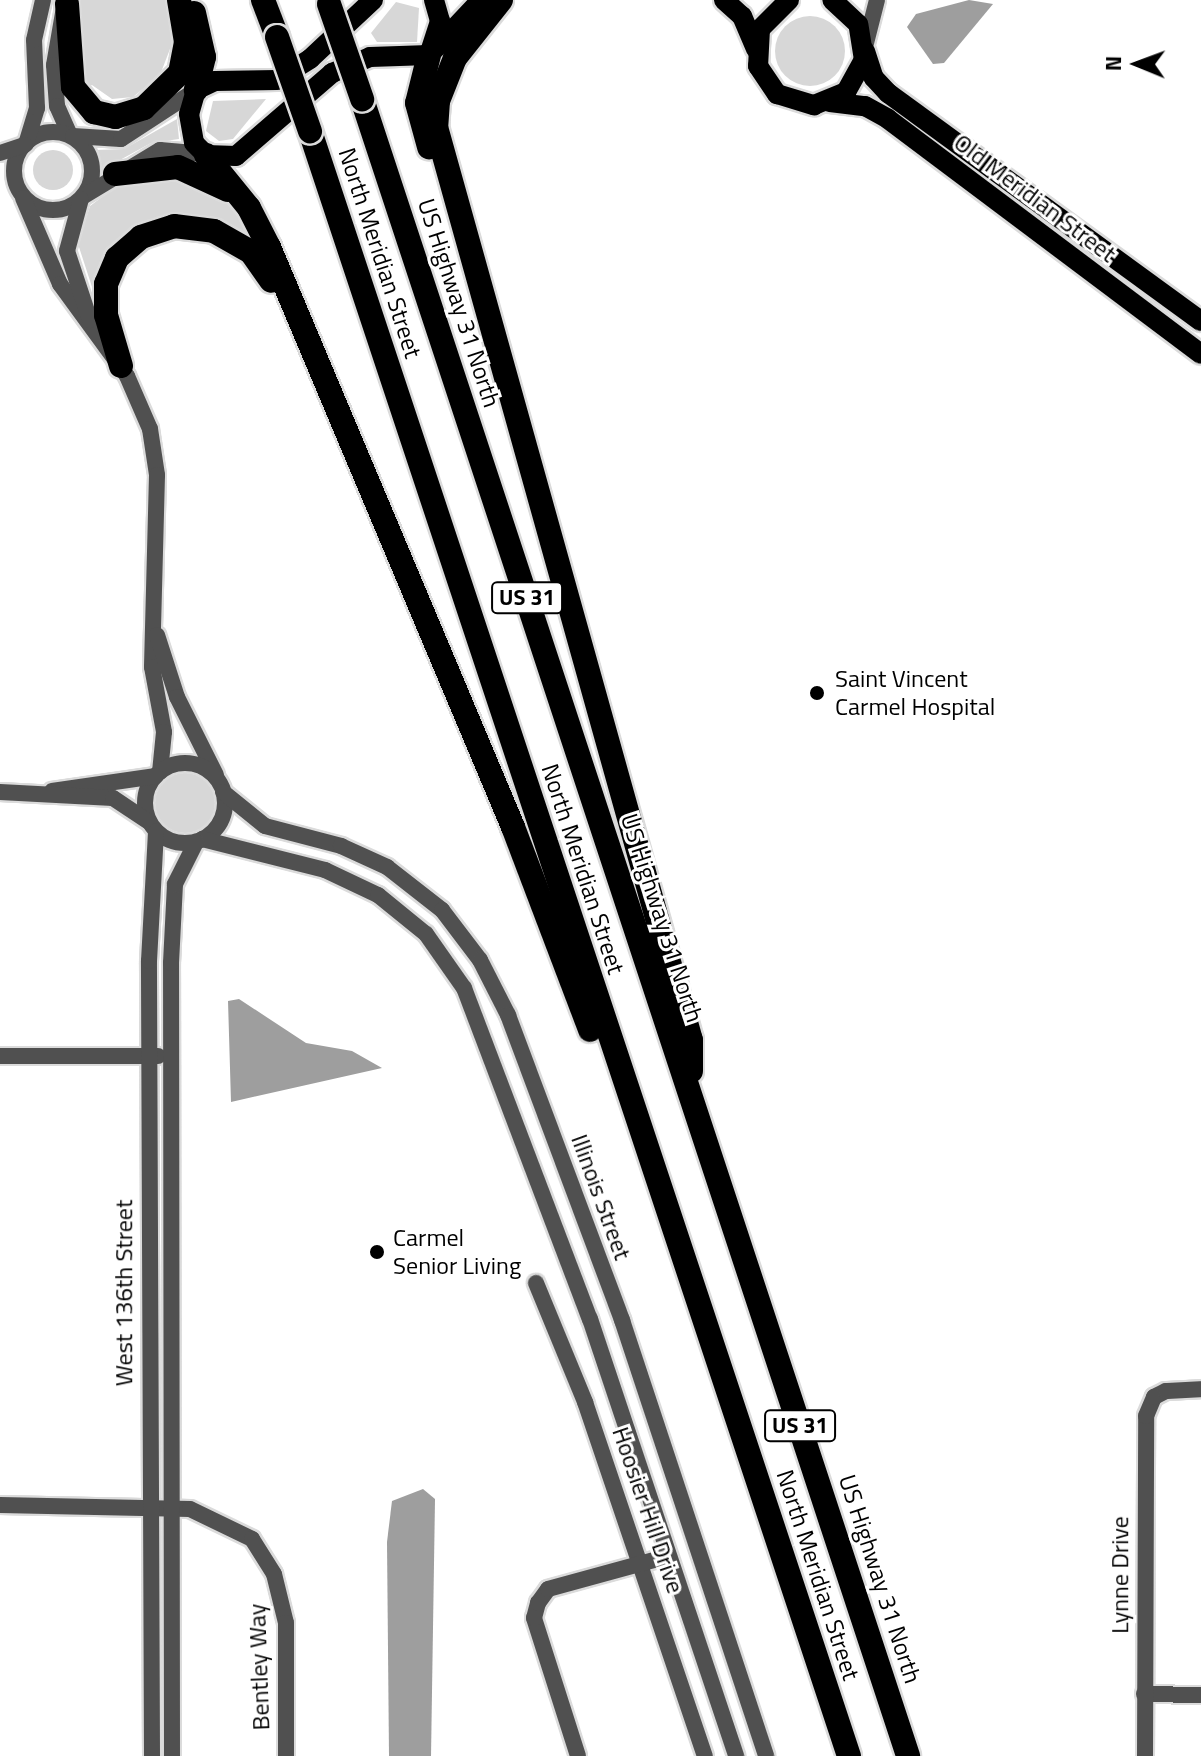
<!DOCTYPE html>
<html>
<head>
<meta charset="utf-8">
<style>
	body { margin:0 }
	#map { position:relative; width:1201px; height:1756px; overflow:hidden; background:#fff; font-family:"Titillium Web",sans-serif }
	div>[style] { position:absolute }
	.green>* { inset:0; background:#d7d7d7 }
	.round { border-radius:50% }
	.water>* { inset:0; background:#9e9e9e }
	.roads { filter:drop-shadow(2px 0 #dbdbdb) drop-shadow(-2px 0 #dbdbdb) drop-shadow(0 2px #dbdbdb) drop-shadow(0 -2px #dbdbdb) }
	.minor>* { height:16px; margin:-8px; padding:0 8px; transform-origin:8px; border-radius:8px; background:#505050 }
	.minor>.ring { margin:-8px; padding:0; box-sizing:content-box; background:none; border:16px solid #505050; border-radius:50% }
	.major>* { height:20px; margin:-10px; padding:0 10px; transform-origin:10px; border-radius:10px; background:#000 }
	.highway>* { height:24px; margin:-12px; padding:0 12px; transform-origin:12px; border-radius:12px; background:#000 }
	.bridges { filter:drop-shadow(2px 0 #dbdbdb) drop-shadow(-2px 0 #dbdbdb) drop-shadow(0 2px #dbdbdb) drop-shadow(0 -2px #dbdbdb) }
	.highway-bridge>* { height:24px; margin:-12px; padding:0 12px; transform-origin:12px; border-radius:12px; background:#000 }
	.dots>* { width:22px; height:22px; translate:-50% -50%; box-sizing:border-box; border:4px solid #fff; border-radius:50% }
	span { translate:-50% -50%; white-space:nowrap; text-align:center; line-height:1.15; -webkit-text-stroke:6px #fff; paint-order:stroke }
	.shield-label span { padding:2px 6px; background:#fff; border:2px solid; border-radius:6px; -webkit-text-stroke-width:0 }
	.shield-label { font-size:22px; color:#000; font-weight:700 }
	.street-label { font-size:24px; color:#000 }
	.poi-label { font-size:24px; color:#000 }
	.left { translate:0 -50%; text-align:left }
	.north { position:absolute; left:1097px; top:24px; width:80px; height:80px; -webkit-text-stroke:6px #fff; paint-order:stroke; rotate:271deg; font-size:22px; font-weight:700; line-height:32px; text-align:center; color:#000 }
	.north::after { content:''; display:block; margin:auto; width:28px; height:36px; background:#000; clip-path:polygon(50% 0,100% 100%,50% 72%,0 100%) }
</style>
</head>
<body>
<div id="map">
	<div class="green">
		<i style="clip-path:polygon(80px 0,167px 0,178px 51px,170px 49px,160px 75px,133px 97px,112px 99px,92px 85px,85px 89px,76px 24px)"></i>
		<i style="clip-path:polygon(396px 2px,419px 8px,417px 42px,377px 42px,371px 33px)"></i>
		<i class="round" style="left:775px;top:16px;width:70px;height:70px"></i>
		<i style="clip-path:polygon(266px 99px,233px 139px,219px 141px,206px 131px,213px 101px)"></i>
		<i style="clip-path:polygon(177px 119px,179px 139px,151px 143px,98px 172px,95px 150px,124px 149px)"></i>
		<i class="round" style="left:33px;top:150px;width:40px;height:40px"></i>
		<i style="clip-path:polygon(168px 175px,231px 199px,262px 251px,170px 217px,93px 290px,78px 244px,90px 206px,126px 179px)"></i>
		<i class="round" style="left:155px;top:773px;width:60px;height:60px"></i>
	</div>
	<div class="water">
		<i style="clip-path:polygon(969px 0,993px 4px,944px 63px,933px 64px,907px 27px,916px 14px)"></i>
		<i style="clip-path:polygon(239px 999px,306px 1043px,352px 1051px,382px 1068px,231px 1102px,228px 1001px)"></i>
		<i style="clip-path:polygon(423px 1489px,435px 1499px,431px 1756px,389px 1756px,387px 1542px,392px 1501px)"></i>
	</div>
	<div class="roads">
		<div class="minor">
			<i style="left:63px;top:13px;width:53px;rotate:99.8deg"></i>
			<i style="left:54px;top:65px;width:41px;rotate:85.8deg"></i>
			<i style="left:57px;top:106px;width:32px;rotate:66deg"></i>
			<i style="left:865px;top:47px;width:49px;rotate:-75.7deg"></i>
			<i class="ring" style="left:14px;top:132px;width:62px;height:62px"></i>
			<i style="left:73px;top:136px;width:48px;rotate:3.6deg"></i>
			<i style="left:121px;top:139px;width:86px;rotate:-33.1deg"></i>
			<i style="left:26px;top:144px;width:38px;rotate:-73deg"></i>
			<i style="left:37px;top:108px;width:68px;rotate:-92.5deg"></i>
			<i style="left:34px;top:40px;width:41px;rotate:-77.3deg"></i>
			<i style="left:0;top:153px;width:26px;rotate:-18deg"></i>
			<i style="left:84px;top:196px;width:89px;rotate:-31.2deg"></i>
			<i style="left:160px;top:150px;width:45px;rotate:5.1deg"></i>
			<i style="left:23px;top:198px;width:94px;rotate:66.7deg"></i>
			<i style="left:60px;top:284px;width:114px;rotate:53.9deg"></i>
			<i style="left:127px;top:376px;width:58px;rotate:66.5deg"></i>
			<i style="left:150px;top:429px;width:47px;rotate:81.3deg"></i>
			<i style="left:157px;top:475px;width:192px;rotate:91.5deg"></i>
			<i style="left:152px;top:667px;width:66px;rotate:79.5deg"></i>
			<i style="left:164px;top:732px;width:40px;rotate:95.7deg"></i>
			<i style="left:81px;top:199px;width:54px;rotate:105.1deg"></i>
			<i style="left:67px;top:251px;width:73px;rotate:71.6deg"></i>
			<i style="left:157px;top:635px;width:65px;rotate:72.1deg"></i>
			<i style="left:177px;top:697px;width:87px;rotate:63.4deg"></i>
			<i class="ring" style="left:145px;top:763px;width:64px;height:64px"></i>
			<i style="left:52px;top:791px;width:105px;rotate:-8.2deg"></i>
			<i style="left:0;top:792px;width:113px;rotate:3deg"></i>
			<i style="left:113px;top:798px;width:43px;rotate:33.7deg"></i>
			<i style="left:223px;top:792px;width:54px;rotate:39deg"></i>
			<i style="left:265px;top:826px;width:79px;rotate:14.7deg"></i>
			<i style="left:341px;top:846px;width:51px;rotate:24.5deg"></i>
			<i style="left:387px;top:867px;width:70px;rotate:38deg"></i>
			<i style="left:442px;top:910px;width:63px;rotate:52.8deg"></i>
			<i style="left:480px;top:960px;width:62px;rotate:63deg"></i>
			<i style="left:508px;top:1015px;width:326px;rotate:69.5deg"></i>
			<i style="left:622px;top:1320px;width:459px;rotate:71.7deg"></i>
			<i style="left:202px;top:839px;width:127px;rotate:14.1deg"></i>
			<i style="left:325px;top:870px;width:59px;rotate:25.3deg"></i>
			<i style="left:378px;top:895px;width:62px;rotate:39.1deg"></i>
			<i style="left:426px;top:934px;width:66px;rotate:54.9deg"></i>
			<i style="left:464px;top:988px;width:354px;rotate:69.2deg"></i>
			<i style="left:590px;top:1319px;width:461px;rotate:71.5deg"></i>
			<i style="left:0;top:1056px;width:158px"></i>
			<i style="left:536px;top:1283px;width:129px;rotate:67.6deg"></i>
			<i style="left:585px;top:1402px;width:374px;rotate:71.3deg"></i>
			<i style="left:0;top:1505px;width:190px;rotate:1.2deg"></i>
			<i style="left:190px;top:1509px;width:69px;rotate:25.8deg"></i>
			<i style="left:252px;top:1539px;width:41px;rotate:57.8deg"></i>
			<i style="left:274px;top:1574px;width:50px;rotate:76.2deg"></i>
			<i style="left:286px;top:1623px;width:133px;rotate:90deg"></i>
			<i style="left:1144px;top:1694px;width:57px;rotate:1deg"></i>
			<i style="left:152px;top:1756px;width:795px;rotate:-90.22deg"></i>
			<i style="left:149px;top:961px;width:130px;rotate:-86.9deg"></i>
			<i style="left:172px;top:1756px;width:793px;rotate:-90.07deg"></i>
			<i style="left:171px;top:963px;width:79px;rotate:-87.1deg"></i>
			<i style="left:175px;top:884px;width:47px;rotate:-63.4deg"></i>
			<i style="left:578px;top:1756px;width:145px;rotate:-107.7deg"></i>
			<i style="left:534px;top:1618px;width:16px;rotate:-75deg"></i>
			<i style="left:538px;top:1603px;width:17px;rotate:-54deg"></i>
			<i style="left:548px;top:1589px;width:125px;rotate:-15.3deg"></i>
			<i style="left:1145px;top:1756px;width:340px;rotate:-89.8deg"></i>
			<i style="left:1146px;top:1416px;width:21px;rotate:-67deg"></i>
			<i style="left:1154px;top:1397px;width:13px;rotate:-27deg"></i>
			<i style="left:1166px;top:1391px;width:35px;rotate:-3deg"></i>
		</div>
		<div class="major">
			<i style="left:373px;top:0;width:86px;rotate:136.9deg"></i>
			<i style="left:310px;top:59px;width:39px;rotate:148deg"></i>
			<i style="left:277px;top:80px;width:62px;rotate:179.1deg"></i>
			<i style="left:215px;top:81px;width:21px;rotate:155deg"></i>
			<i style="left:196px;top:90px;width:25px;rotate:106deg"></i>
			<i style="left:189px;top:114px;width:29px;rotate:80deg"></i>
			<i style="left:194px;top:143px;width:17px;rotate:45deg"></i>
			<i style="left:206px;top:155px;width:30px;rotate:2deg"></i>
			<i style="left:236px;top:156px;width:127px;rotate:-40.8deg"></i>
			<i style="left:332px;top:73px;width:41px;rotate:-22.8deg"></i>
			<i style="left:370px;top:57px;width:59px;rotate:-1.9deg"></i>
			<i style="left:429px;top:55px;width:36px;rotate:-72deg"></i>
			<i style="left:440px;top:21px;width:22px;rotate:-106deg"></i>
			<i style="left:724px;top:0;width:24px;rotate:42deg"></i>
			<i style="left:742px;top:16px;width:36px;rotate:67deg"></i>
			<i style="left:789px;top:0;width:41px;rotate:135deg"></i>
			<i style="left:760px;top:29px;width:37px;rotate:93deg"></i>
			<i style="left:758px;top:66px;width:34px;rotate:56deg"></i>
			<i style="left:777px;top:94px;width:39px;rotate:17deg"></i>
			<i style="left:814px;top:105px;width:35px;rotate:-22deg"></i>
			<i style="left:846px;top:92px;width:37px;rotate:-61deg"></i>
			<i style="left:864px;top:60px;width:36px;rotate:-99deg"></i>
			<i style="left:858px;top:24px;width:35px;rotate:-137deg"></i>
			<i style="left:865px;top:51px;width:28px;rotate:72deg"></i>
			<i style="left:874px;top:78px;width:21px;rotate:47deg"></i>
			<i style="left:888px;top:93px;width:387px;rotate:36.1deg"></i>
			<i style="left:432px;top:52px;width:71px;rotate:-46.7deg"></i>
			<i style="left:830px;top:102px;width:35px;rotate:7deg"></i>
			<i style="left:865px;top:106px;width:26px;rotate:29deg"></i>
			<i style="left:888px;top:119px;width:391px;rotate:36.9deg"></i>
		</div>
		<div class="highway">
			<i style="left:263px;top:0;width:40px;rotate:69deg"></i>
			<i style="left:501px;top:0;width:74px;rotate:128.4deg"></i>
			<i style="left:455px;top:58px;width:46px;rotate:111.6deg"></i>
			<i style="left:438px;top:101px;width:26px;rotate:94deg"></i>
			<i style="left:436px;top:127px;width:948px;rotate:74.4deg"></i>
			<i style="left:691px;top:1040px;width:31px;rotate:90deg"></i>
			<i style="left:67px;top:4px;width:83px;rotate:85.9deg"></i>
			<i style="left:73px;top:87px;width:33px;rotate:50deg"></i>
			<i style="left:94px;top:112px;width:22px;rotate:13deg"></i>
			<i style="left:115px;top:117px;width:30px;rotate:-17deg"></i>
			<i style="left:144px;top:108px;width:50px;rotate:-44.2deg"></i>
			<i style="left:180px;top:73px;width:32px;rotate:-79deg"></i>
			<i style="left:186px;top:42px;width:43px;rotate:-99.5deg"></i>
			<i style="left:194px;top:13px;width:45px;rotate:77.2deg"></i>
			<i style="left:204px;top:57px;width:34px;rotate:104deg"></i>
			<i style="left:429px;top:55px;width:49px;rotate:104deg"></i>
			<i style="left:417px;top:103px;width:46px;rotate:74.7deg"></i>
			<i style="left:362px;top:99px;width:1745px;rotate:71.76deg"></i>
			<i style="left:310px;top:131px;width:1712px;rotate:71.65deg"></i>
			<i style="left:206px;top:155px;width:68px;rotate:50.9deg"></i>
			<i style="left:249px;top:208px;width:44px;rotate:62.9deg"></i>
			<i style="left:269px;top:247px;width:629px;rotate:67.18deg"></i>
			<i style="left:513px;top:827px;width:217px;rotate:69.2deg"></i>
			<i style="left:115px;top:174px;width:63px;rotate:-6.3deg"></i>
			<i style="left:178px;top:167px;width:55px;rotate:24.7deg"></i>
			<i style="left:121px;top:366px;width:53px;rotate:-106.4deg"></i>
			<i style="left:106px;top:315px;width:31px;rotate:-90deg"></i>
			<i style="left:106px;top:284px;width:28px;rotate:-67deg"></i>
			<i style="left:117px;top:258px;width:32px;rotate:-41deg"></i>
			<i style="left:141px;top:237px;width:35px;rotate:-18deg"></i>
			<i style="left:174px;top:226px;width:40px;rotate:7.1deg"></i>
			<i style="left:214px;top:231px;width:43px;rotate:29.6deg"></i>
			<i style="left:251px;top:252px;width:35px;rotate:55deg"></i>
		</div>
	</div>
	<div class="bridges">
		<div class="highway-bridge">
			<i style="left:329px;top:4px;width:101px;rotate:70.8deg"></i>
			<i style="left:277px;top:37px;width:100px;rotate:70.7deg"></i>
		</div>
	</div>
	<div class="dots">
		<i style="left:817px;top:693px;background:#000"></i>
		<i style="left:377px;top:1252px;background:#000"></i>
	</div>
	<div class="shield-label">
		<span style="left:527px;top:598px">US 31</span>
		<span style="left:800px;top:1426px">US 31</span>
	</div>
	<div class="street-label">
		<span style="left:1035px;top:198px;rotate:37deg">Old Meridian Street</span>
		<span style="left:380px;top:253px;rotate:72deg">North Meridian Street</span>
		<span style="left:459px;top:303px;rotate:72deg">US Highway 31 North</span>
		<span style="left:583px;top:869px;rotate:72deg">North Meridian Street</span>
		<span style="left:662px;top:918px;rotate:72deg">US Highway 31 North</span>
		<span style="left:601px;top:1197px;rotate:70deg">Illinois Street</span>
		<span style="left:124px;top:1293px;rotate:-90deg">West 136th Street</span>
		<span style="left:648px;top:1510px;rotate:71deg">Hoosier Hill Drive</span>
		<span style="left:818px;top:1575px;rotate:72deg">North Meridian Street</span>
		<span style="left:1120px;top:1575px;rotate:-90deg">Lynne Drive</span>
		<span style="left:880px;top:1579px;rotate:72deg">US Highway 31 North</span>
		<span style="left:259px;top:1667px;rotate:-92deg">Bentley Way</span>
	</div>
	<div class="poi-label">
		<span class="left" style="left:835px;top:693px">Saint Vincent<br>Carmel Hospital</span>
		<span class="left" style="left:393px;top:1252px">Carmel<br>Senior Living</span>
	</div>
	<div class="north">N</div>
</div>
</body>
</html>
